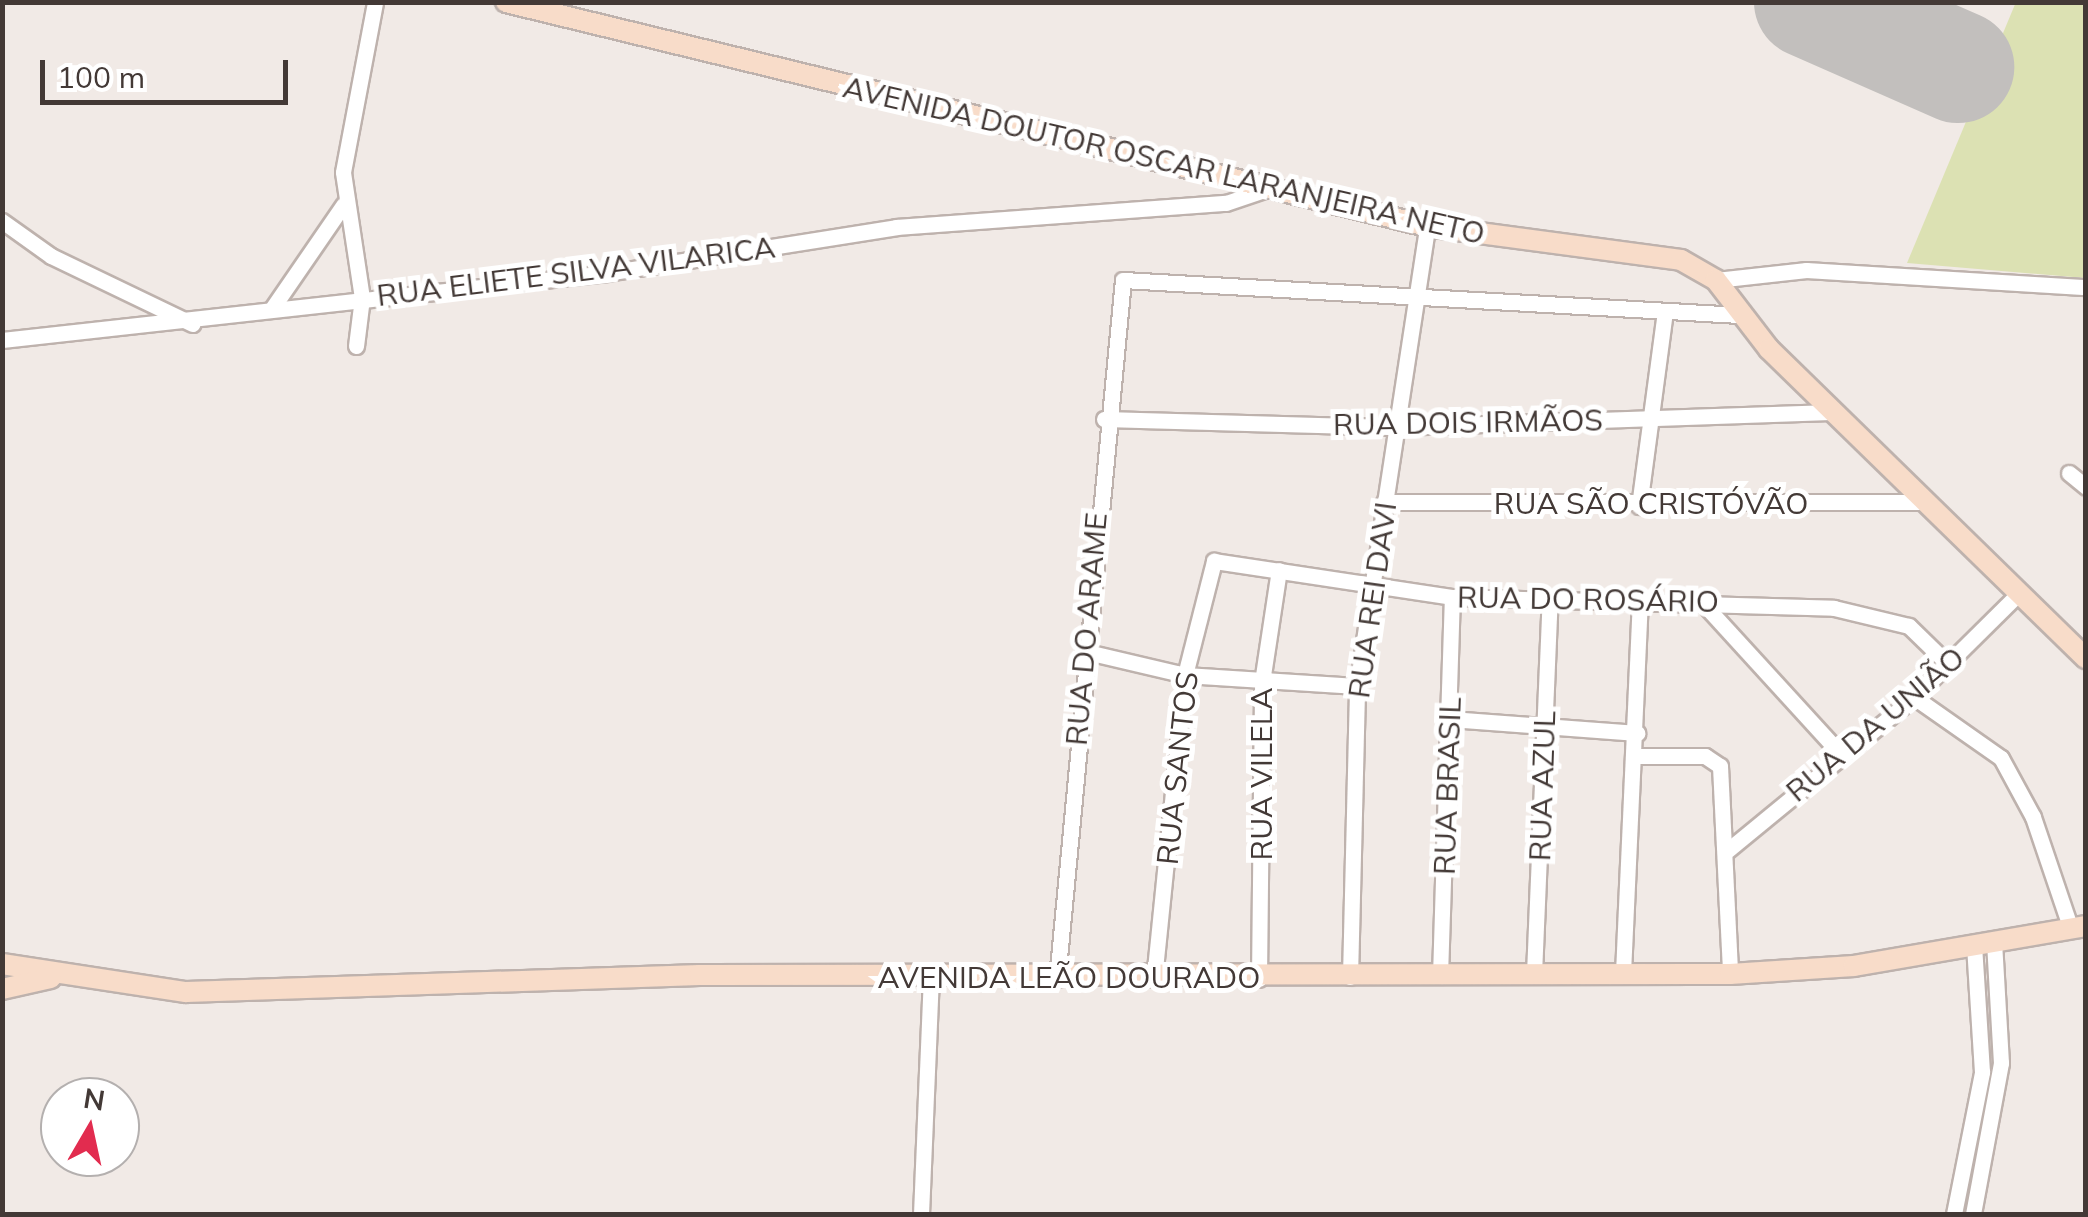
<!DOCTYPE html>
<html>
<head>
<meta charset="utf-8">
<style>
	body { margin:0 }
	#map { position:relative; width:2088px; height:1217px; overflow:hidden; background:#f1eae6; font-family:Mulish,sans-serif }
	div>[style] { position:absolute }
	.green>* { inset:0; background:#dce1b3 }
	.runway>* { height:112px; margin:-56px; padding:0 56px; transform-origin:56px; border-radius:56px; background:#c2bfbd }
	.roads { filter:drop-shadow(2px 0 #beb2ad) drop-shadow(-2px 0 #beb2ad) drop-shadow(0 2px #beb2ad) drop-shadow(0 -2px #beb2ad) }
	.street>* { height:15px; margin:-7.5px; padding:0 7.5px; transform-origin:7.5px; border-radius:7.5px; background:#fff }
	.secondary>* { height:20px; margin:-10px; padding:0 10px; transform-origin:10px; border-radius:10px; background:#f8dcc9 }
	span { translate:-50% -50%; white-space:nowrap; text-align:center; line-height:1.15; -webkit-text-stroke:10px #fff; paint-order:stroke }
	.street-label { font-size:30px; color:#433936 }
	.frame { position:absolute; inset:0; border:5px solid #433936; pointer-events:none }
	.north { position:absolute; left:40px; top:1077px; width:100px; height:100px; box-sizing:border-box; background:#fff; border:2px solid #b4b0af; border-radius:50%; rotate:9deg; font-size:28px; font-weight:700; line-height:40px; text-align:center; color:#433936 }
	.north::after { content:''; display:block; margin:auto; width:35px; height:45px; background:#e22c4f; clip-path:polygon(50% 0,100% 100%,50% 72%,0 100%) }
	.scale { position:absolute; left:40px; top:60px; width:248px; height:45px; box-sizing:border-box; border:5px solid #433936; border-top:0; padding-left:12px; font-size:30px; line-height:35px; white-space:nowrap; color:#433936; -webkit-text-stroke:8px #fff; paint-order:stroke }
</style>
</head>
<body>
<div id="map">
	<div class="green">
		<i style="clip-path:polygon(2016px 2px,2085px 3px,2085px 278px,1907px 263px)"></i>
	</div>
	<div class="runway">
		<i style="left:1810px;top:2px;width:162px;rotate:23.7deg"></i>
	</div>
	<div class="roads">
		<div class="street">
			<i style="left:2px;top:221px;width:60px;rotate:35.5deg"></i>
			<i style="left:51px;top:256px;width:157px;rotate:25.7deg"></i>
			<i style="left:1716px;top:280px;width:91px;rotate:-6.3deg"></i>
			<i style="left:1806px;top:270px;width:281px;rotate:3.5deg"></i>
			<i style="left:273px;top:307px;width:124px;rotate:-55.5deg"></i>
			<i style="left:2px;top:340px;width:609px;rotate:-6.32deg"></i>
			<i style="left:607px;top:273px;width:293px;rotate:-9deg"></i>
			<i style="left:896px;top:227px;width:331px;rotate:-4.2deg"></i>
			<i style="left:1226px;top:203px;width:43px;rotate:-18.9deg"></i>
			<i style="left:356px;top:346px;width:48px;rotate:-82.9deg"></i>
			<i style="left:362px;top:298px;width:127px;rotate:-98.6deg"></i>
			<i style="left:343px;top:172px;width:173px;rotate:-79.3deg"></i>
			<i style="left:1104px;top:419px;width:294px;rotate:1.6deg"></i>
			<i style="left:1398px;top:427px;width:433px;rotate:-2deg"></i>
			<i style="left:2069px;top:473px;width:22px;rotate:39deg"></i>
			<i style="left:1384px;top:502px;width:534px"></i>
			<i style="left:1639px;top:506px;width:196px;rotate:-82.4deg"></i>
			<i style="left:1700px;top:600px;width:206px;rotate:47.6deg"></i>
			<i style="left:1083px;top:651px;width:105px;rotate:13.2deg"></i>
			<i style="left:1185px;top:675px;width:172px;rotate:3.7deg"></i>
			<i style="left:1914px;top:697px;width:106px;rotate:35deg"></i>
			<i style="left:2001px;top:758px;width:67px;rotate:61.5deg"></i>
			<i style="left:2033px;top:817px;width:118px;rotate:71.3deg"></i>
			<i style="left:1450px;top:719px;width:188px;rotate:4.3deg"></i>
			<i style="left:1636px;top:756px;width:69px"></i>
			<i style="left:1705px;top:756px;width:18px;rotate:34deg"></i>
			<i style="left:1720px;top:766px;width:208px;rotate:87.2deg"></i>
			<i style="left:1728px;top:850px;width:241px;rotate:-39.4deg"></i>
			<i style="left:1914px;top:697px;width:146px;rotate:-44.7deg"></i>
			<i style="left:1623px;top:973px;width:373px;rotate:-87.4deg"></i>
			<i style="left:1534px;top:974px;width:375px;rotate:-87.6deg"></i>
			<i style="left:1440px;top:976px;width:379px;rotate:-88.2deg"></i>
			<i style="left:1350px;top:977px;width:291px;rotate:-88.6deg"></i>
			<i style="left:1357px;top:686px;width:465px;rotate:-81.3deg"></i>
			<i style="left:1057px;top:979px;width:702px;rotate:-84.61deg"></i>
			<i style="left:1123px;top:280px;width:618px;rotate:3.25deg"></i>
			<i style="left:1154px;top:979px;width:306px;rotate:-84.2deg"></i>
			<i style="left:1185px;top:675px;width:118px;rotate:-75.7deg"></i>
			<i style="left:1214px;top:561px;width:241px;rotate:8.6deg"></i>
			<i style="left:1452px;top:597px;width:382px;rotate:1.6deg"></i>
			<i style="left:1834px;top:608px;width:77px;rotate:13.5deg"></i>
			<i style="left:1909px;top:626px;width:56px;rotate:44.3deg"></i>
			<i style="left:1259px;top:979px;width:297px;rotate:-89.4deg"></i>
			<i style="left:1262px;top:682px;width:113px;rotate:-81.4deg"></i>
			<i style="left:921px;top:1214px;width:239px;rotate:-87.6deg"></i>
			<i style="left:1954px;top:1214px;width:145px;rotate:-78.8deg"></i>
			<i style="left:1982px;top:1072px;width:126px;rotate:-93.6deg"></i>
			<i style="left:1973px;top:1214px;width:154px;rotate:-79.5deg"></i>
			<i style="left:2001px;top:1063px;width:121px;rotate:-93.3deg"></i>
		</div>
		<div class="secondary">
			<i style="left:506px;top:2px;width:948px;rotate:13.67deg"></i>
			<i style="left:1427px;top:226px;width:256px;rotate:7.6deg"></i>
			<i style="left:1681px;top:260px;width:40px;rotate:29.7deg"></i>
			<i style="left:1716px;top:280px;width:87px;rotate:52.5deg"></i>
			<i style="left:1769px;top:349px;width:443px;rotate:44.3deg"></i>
			<i style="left:2px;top:964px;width:186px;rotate:8.7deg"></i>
			<i style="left:186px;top:992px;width:514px;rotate:-1.89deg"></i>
			<i style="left:700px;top:975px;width:1030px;rotate:-0.06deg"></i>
			<i style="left:1730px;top:974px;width:124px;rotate:-3.7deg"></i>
			<i style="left:1854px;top:966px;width:235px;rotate:-9.8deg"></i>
			<i style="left:2px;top:989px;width:50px;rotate:-12.7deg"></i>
		</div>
	</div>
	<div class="street-label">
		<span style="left:1164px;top:160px;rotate:13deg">AVENIDA DOUTOR OSCAR LARANJEIRA NETO</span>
		<span style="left:576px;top:271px;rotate:-7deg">RUA ELIETE SILVA VILARICA</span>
		<span style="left:1468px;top:422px;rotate:-1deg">RUA DOIS IRMÃOS</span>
		<span style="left:1651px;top:503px">RUA SÃO CRISTÓVÃO</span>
		<span style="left:1588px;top:599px;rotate:1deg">RUA DO ROSÁRIO</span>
		<span style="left:1372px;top:600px;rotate:-82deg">RUA REI DAVI</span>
		<span style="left:1086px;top:629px;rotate:-85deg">RUA DO ARAME</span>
		<span style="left:1875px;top:724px;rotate:-40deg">RUA DA UNIÃO</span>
		<span style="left:1177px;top:768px;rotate:-84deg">RUA SANTOS</span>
		<span style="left:1261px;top:774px;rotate:-90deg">RUA VILELA</span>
		<span style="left:1447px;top:786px;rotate:-88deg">RUA BRASIL</span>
		<span style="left:1542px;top:786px;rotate:-88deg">RUA AZUL</span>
		<span style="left:1069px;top:977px">AVENIDA LEÃO DOURADO</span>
	</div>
	<div class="frame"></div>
	<div class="north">N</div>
	<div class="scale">100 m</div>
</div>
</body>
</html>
